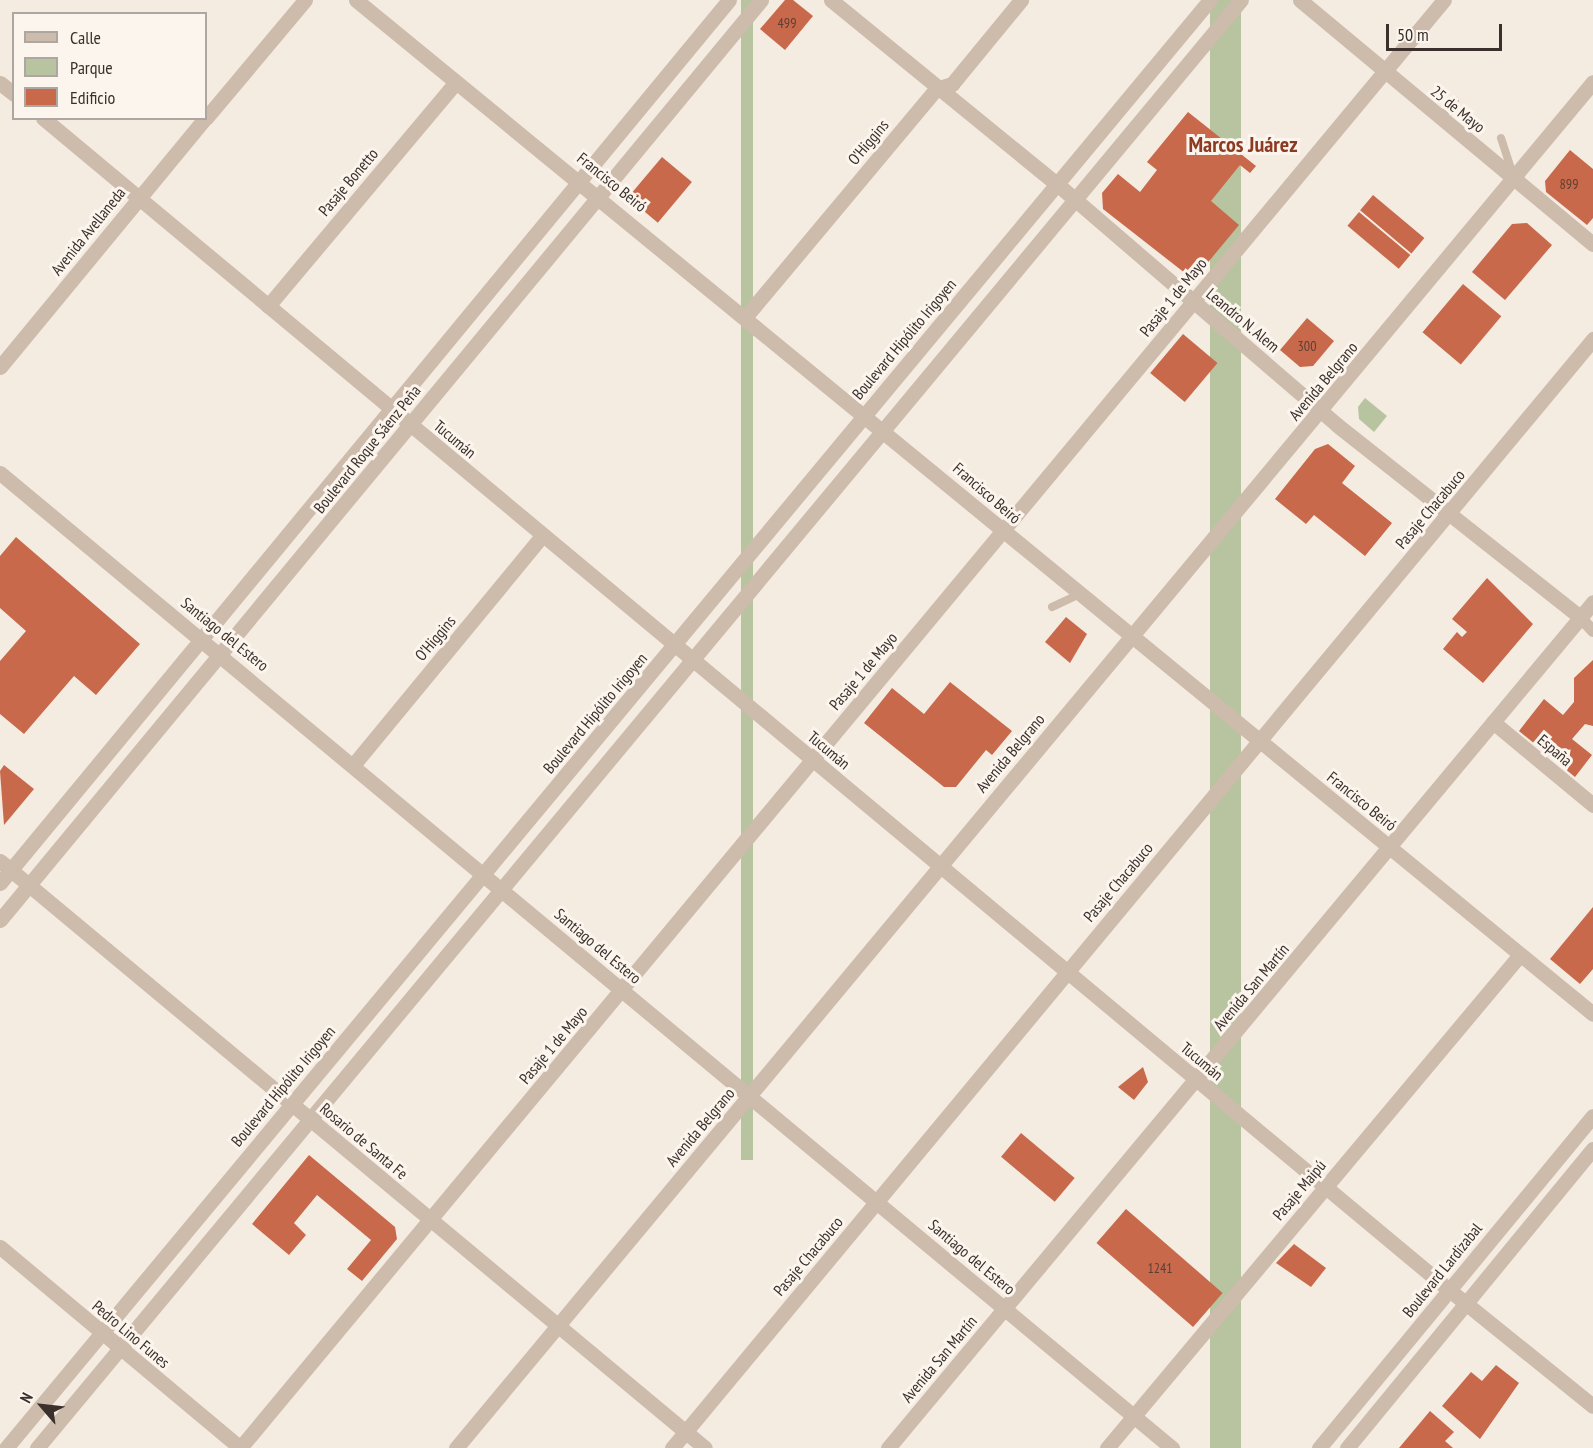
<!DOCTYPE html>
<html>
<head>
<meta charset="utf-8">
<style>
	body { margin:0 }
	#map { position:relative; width:1593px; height:1448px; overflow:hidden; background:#f4ebe1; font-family:"PT Sans Narrow",sans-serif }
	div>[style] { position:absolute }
	.green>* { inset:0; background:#b8c4a0; transform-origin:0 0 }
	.building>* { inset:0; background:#c8694b; transform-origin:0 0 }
	.service>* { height:8px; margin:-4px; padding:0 4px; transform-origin:4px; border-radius:4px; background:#cdbbac }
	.pedestrian>* { height:12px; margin:-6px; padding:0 6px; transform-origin:6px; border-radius:6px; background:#cdbbac }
	.minor>* { height:15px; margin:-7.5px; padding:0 7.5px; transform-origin:7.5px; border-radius:7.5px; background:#cdbbac }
	.tertiary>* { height:15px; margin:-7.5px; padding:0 7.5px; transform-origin:7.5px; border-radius:7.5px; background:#cdbbac }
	span { translate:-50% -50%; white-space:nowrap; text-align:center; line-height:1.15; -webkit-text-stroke:6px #fbf5ee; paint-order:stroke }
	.number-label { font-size:14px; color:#5e3e33 }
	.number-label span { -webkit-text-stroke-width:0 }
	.street-label { font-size:16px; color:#3b302b }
	.district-label { font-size:22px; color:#8c3b22; font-weight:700 }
	.legend { position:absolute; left:12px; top:12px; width:195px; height:108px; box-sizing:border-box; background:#fbf5ee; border:2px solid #aea6a0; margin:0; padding:8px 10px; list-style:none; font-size:18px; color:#3b302b }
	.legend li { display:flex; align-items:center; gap:12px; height:30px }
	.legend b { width:30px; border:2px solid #aea6a0 }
	.north { position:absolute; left:12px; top:1376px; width:60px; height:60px; -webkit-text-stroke:4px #fbf5ee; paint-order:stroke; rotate:298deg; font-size:16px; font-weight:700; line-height:24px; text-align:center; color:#3b302b }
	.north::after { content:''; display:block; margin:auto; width:21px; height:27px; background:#3b302b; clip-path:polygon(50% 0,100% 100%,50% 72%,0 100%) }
	.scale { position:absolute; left:1386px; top:24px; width:116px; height:27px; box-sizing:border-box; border:3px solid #3b302b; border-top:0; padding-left:8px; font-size:18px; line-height:21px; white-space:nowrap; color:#3b302b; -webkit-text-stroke:4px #fbf5ee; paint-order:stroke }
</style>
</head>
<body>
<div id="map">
	<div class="green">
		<i style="left:741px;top:0;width:12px;height:1160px"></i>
		<i style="left:1210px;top:0;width:31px;height:1883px"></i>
		<i style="clip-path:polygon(1365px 398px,1387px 416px,1374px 432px,1359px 419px,1358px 407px)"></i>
	</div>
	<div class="building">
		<i style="clip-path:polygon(785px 0,793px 0,813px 16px,785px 50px,760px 29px)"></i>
		<i style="clip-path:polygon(1188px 112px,1256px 166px,1250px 173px,1240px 165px,1211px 201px,1239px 225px,1200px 272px,1196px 269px,1190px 277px,1103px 209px,1102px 193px,1118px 174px,1140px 192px,1157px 170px,1147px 162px)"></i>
		<i style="clip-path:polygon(1570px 150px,1593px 169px,1593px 218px,1587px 225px,1546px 192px,1545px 181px)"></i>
		<i style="left:662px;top:157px;width:39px;height:53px;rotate:40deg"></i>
		<i style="left:1373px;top:195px;width:67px;height:20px;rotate:40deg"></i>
		<i style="left:1359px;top:212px;width:67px;height:18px;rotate:40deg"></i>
		<i style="clip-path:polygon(1527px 223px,1552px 245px,1505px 300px,1472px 272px,1512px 224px)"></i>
		<i style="left:1463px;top:284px;width:50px;height:63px;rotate:40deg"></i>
		<i style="clip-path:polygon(1307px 318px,1334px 341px,1313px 366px,1300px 367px,1280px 350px)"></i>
		<i style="left:1183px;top:334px;width:45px;height:51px;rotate:40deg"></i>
		<i style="clip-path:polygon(1328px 444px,1355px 466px,1342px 483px,1392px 523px,1365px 556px,1314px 515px,1306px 524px,1275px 499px,1315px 449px)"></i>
		<i style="clip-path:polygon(16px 537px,140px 644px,96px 695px,74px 676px,24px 734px,0 714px,0 661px,26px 631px,0 608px,0 556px)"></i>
		<i style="clip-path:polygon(1487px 578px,1533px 624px,1483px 683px,1443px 649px,1457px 632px,1462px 637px,1467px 632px,1452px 619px)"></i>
		<i style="clip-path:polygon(1066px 617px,1087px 634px,1070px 663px,1045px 642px)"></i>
		<i style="clip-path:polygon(1593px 660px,1593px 726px,1585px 724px,1572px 739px,1592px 755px,1575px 777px,1519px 731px,1544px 699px,1563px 715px,1574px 702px,1574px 678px)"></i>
		<i style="clip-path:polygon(950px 682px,1012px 731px,992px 755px,986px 750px,956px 787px,944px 787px,864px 723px,892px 688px,924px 714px)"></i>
		<i style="clip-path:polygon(4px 765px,34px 789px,4px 825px,0 771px)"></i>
		<i style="clip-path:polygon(1593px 907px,1593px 969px,1580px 984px,1550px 959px)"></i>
		<i style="clip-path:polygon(1143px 1067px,1148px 1082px,1134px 1100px,1118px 1087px)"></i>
		<i style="left:1021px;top:1133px;width:70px;height:31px;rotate:40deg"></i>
		<i style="clip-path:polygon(309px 1155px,395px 1227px,397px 1239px,362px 1281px,347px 1269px,371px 1240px,317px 1195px,294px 1223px,306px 1235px,289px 1255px,252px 1224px)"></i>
		<i style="left:1126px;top:1209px;width:128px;height:45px;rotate:41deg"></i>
		<i style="clip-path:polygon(1294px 1244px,1326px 1268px,1311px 1287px,1276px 1263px)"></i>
		<i style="clip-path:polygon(1496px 1365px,1519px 1383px,1480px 1439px,1442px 1406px,1471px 1372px,1482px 1381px)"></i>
		<i style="clip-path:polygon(1430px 1411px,1454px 1432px,1445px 1441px,1453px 1448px,1399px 1448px)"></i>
	</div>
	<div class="service">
		<i style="left:1440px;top:118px;width:23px;rotate:-50deg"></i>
		<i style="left:1501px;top:138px;width:39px;rotate:72deg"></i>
		<i style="left:1052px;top:607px;width:31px;rotate:-25deg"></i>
	</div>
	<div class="pedestrian">
		<i style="left:1580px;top:617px;width:19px;rotate:47deg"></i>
	</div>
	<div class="minor">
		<i style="left:356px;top:0;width:1599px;rotate:39.34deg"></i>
		<i style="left:831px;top:0;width:291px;rotate:39.2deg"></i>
		<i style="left:1057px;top:184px;width:369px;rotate:40.7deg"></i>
		<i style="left:1337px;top:425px;width:310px;rotate:38.3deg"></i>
		<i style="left:1300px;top:0;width:381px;rotate:39.8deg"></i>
		<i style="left:0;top:83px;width:18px;rotate:38deg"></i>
		<i style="left:43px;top:118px;width:1829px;rotate:39.81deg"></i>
		<i style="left:206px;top:118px;width:154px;rotate:-50deg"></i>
		<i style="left:268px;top:306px;width:292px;rotate:-50deg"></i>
		<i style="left:747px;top:315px;width:295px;rotate:-50.1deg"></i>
		<i style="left:936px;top:89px;width:17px;rotate:-17deg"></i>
		<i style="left:952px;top:84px;width:109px;rotate:-50.6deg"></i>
		<i style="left:0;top:367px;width:323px;rotate:-50.5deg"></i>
		<i style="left:0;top:473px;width:1525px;rotate:39.76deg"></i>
		<i style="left:1493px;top:722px;width:130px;rotate:39.7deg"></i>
		<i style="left:354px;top:764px;width:297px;rotate:-50.5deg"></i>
		<i style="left:0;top:861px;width:917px;rotate:39.78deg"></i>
		<i style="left:0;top:1247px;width:313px;rotate:39.9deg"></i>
		<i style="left:240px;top:1448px;width:1883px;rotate:-50.26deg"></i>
		<i style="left:672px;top:1448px;width:1442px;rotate:-50.29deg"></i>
		<i style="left:888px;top:1448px;width:1101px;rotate:-50.19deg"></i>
		<i style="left:1107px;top:1448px;width:642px;rotate:-50.06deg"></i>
	</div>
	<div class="tertiary">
		<i style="left:0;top:883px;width:1145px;rotate:-50.46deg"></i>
		<i style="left:0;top:920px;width:1194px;rotate:-50.4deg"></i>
		<i style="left:1448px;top:1289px;width:186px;rotate:38.9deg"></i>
		<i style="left:6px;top:1448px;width:1883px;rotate:-50.26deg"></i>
		<i style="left:37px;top:1448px;width:1883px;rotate:-50.26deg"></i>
		<i style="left:456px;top:1448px;width:1777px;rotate:-50.23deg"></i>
		<i style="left:1319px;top:1448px;width:430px;rotate:-50.5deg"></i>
		<i style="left:1347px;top:1448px;width:387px;rotate:-50.6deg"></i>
	</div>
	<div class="number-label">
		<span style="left:787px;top:23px">499</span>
		<span style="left:1569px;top:184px">899</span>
		<span style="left:1307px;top:346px">300</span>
		<span style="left:1160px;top:1268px">1241</span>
	</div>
	<div class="street-label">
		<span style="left:1458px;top:109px;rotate:39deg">25 de Mayo</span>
		<span style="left:868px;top:142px;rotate:-50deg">O'Higgins</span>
		<span style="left:348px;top:182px;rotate:-50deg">Pasaje Bonetto</span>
		<span style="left:612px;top:182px;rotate:39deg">Francisco Beiró</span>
		<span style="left:88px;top:231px;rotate:-51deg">Avenida Avellaneda</span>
		<span style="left:1173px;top:297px;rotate:-51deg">Pasaje 1 de Mayo</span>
		<span style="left:1243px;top:320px;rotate:40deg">Leandro N. Alem</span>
		<span style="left:904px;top:339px;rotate:-50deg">Boulevard Hipólito Irigoyen</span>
		<span style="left:1323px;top:381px;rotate:-50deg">Avenida Belgrano</span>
		<span style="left:455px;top:439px;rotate:40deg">Tucumán</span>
		<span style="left:367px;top:449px;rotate:-51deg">Boulevard Roque Sáenz Peña</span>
		<span style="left:987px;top:493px;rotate:41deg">Francisco Beiró</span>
		<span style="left:1430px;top:509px;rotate:-50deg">Pasaje Chacabuco</span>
		<span style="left:225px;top:634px;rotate:39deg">Santiago del Estero</span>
		<span style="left:435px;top:638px;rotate:-50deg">O'Higgins</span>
		<span style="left:863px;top:671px;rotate:-50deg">Pasaje 1 de Mayo</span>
		<span style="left:595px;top:713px;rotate:-50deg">Boulevard Hipólito Irigoyen</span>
		<span style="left:829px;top:750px;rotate:40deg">Tucumán</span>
		<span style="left:1555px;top:750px;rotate:40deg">España</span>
		<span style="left:1010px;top:753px;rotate:-50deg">Avenida Belgrano</span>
		<span style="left:1362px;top:801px;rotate:39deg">Francisco Beiró</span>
		<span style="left:1118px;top:882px;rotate:-50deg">Pasaje Chacabuco</span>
		<span style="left:598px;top:946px;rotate:40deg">Santiago del Estero</span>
		<span style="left:1251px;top:987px;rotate:-50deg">Avenida San Martín</span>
		<span style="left:553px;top:1045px;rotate:-50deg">Pasaje 1 de Mayo</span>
		<span style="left:1202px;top:1061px;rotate:40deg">Tucumán</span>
		<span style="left:283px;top:1086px;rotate:-50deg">Boulevard Hipólito Irigoyen</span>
		<span style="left:700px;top:1127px;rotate:-50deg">Avenida Belgrano</span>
		<span style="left:364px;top:1141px;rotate:40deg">Rosario de Santa Fe</span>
		<span style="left:1299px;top:1190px;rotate:-50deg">Pasaje Maipú</span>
		<span style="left:808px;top:1256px;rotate:-50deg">Pasaje Chacabuco</span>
		<span style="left:972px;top:1257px;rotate:40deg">Santiago del Estero</span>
		<span style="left:1442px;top:1270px;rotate:-51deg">Boulevard Lardizabal</span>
		<span style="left:131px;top:1334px;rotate:40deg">Pedro Lino Funes</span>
		<span style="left:939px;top:1359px;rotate:-50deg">Avenida San Martín</span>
	</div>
	<div class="district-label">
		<span style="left:1243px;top:145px">Marcos Juárez</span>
	</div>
	<ul class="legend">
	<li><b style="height:8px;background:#cdbbac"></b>Calle</li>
	<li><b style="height:16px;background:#b8c4a0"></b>Parque</li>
	<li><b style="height:16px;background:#c8694b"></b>Edificio</li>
	</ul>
	<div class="north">N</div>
	<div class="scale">50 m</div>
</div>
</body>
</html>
